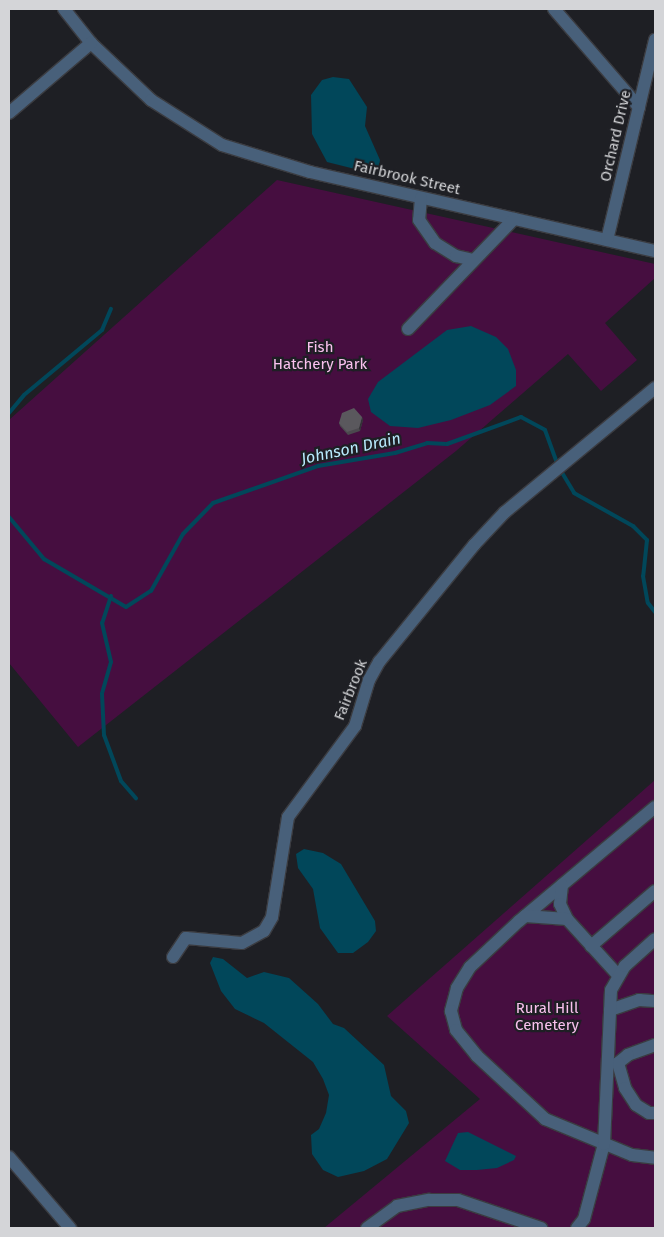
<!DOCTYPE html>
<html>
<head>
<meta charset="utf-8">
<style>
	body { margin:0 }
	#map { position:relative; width:664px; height:1237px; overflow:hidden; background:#1e1f24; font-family:"Fira Sans",sans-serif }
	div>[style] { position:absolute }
	.green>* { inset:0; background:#460e40 }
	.water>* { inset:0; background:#01475a }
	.stream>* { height:4px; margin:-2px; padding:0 2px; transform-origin:2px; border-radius:2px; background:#01475a }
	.roads { filter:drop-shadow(1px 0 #3b3c41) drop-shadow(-1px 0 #3b3c41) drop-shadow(0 1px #3b3c41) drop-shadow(0 -1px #3b3c41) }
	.minor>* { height:12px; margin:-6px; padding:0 6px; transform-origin:6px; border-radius:6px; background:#48607a }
	.wall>* { inset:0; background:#4b494e }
	.shaded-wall>* { inset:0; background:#333237 }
	.building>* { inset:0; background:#5a585d }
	span { translate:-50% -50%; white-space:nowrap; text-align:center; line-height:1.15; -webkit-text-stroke:4.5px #1e1f24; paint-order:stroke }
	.street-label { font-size:15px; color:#d4d5d8 }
	.park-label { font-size:15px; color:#f9c1ee }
	.water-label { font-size:16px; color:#b8eafd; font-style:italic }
	.frame { position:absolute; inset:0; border:10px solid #d4d5d8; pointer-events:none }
</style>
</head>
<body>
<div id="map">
	<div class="green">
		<i style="clip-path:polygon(277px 180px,655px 264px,655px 278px,605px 323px,637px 360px,601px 391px,568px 354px,456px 451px,78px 747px,9px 663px,9px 420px)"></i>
		<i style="clip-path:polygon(655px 780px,655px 1228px,324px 1228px,480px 1099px,387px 1016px)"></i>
	</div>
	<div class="water">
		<i style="clip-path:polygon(333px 77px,349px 79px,367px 107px,365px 126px,380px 160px,379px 167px,367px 172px,327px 162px,312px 134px,311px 95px,322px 80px)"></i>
		<i style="clip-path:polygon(471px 326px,496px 337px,508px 349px,516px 370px,516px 386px,490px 405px,451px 420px,418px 428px,390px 426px,371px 412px,368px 399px,378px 382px,447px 330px)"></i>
		<i style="clip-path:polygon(304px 849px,323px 853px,341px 864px,375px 921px,376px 931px,368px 942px,353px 953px,338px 953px,320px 928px,313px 889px,298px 868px,296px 854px)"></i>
		<i style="clip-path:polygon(213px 957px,223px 959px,247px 978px,264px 972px,289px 978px,318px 1004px,333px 1024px,344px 1028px,384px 1065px,391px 1096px,406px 1111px,409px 1123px,387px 1159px,364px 1171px,338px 1177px,323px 1170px,312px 1154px,311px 1135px,319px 1129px,326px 1113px,329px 1095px,323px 1079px,313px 1062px,264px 1023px,235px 1009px,221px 991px,210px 963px)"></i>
		<i style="clip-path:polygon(468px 1132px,516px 1156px,514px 1160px,497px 1168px,477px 1170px,460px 1170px,445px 1161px,458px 1133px)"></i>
	</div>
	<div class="stream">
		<i style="left:9px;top:413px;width:23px;rotate:-50deg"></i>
		<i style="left:24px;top:395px;width:102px;rotate:-39.8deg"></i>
		<i style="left:102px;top:330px;width:23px;rotate:-67deg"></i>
		<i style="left:9px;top:517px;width:55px;rotate:50.2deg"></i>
		<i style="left:44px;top:559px;width:95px;rotate:30.3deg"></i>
		<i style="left:126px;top:607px;width:30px;rotate:-33deg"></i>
		<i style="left:151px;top:591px;width:65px;rotate:-60.7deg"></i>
		<i style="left:183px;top:534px;width:43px;rotate:-45.9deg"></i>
		<i style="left:213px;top:503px;width:111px;rotate:-19.4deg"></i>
		<i style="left:318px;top:466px;width:78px;rotate:-9.6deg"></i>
		<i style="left:395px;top:453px;width:34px;rotate:-17deg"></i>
		<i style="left:427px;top:443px;width:20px;rotate:3deg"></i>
		<i style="left:447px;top:444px;width:79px;rotate:-20deg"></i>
		<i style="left:521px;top:417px;width:27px;rotate:28deg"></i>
		<i style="left:545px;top:430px;width:38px;rotate:70deg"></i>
		<i style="left:558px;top:466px;width:31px;rotate:59deg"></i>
		<i style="left:574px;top:493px;width:68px;rotate:29.2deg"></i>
		<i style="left:633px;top:526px;width:20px;rotate:45deg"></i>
		<i style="left:647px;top:540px;width:36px;rotate:96deg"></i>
		<i style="left:643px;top:576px;width:27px;rotate:80deg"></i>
		<i style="left:648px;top:603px;width:11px;rotate:52deg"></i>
		<i style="left:111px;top:596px;width:28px;rotate:108deg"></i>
		<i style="left:102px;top:623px;width:40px;rotate:77deg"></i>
		<i style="left:111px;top:662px;width:33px;rotate:106deg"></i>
		<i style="left:102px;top:694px;width:41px;rotate:87.2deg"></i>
		<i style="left:104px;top:735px;width:49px;rotate:69.7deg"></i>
		<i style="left:121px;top:781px;width:23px;rotate:49deg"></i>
	</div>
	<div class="roads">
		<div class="minor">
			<i style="left:64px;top:9px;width:43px;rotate:51.5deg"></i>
			<i style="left:91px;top:43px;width:83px;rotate:43.5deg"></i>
			<i style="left:151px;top:100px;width:84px;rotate:32.4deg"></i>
			<i style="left:222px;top:145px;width:92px;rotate:17.1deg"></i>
			<i style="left:310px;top:172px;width:354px;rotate:12.9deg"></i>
			<i style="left:554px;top:9px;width:130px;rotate:49.1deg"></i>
			<i style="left:9px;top:113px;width:108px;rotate:-40.5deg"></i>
			<i style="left:421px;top:198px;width:22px;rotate:95deg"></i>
			<i style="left:419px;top:220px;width:28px;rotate:55deg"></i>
			<i style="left:435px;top:243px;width:25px;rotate:32deg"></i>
			<i style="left:456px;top:256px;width:18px;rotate:13deg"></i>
			<i style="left:607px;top:240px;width:206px;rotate:-76.5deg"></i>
			<i style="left:408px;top:329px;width:153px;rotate:-46.1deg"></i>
			<i style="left:655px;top:807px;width:177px;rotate:140deg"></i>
			<i style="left:519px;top:921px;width:67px;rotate:136.8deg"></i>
			<i style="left:470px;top:967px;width:25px;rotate:122deg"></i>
			<i style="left:457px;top:988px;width:24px;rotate:105deg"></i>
			<i style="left:451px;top:1011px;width:20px;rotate:75deg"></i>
			<i style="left:456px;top:1030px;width:33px;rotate:51deg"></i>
			<i style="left:477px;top:1056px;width:93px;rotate:42.8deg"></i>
			<i style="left:545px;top:1119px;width:94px;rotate:22.5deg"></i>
			<i style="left:632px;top:1155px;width:23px;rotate:7deg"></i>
			<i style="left:562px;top:885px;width:19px;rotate:96deg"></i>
			<i style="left:560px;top:904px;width:17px;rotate:65deg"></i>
			<i style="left:567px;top:919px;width:76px;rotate:47.7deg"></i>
			<i style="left:525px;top:916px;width:42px;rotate:4.1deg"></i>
			<i style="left:591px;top:946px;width:84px;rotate:-40.7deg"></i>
			<i style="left:173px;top:957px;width:23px;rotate:-56deg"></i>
			<i style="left:186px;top:938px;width:56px;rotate:5.1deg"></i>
			<i style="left:242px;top:943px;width:25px;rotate:-29deg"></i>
			<i style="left:264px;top:931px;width:16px;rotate:-60deg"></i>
			<i style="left:272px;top:917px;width:101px;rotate:-80.9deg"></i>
			<i style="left:288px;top:817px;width:113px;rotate:-53.6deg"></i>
			<i style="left:355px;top:726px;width:48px;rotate:-73.1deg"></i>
			<i style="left:369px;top:680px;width:21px;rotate:-61deg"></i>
			<i style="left:379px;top:662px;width:151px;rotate:-50.9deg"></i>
			<i style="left:474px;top:545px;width:45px;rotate:-46.8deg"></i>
			<i style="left:505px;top:512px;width:195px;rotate:-39.6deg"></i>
			<i style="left:610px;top:1010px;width:31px;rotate:-19deg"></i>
			<i style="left:639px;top:1000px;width:16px;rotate:4deg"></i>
			<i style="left:655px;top:1045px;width:29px;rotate:160deg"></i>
			<i style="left:628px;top:1055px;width:13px;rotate:141deg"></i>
			<i style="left:618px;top:1063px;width:26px;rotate:74deg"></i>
			<i style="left:625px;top:1088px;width:20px;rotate:57deg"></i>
			<i style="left:636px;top:1105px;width:15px;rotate:32deg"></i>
			<i style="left:649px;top:1113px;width:6px"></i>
			<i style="left:9px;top:1157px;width:94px;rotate:49.3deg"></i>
			<i style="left:367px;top:1228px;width:37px;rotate:-36deg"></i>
			<i style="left:397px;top:1206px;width:33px;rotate:-11deg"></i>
			<i style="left:429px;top:1200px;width:29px"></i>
			<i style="left:458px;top:1200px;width:88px;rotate:18.6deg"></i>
			<i style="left:577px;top:1228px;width:11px;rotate:-52deg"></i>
			<i style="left:584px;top:1219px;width:78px;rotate:-75.1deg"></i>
			<i style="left:604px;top:1144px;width:154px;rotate:-87.4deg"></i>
			<i style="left:611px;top:990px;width:28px;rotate:-60deg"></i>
			<i style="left:625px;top:966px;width:40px;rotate:-42deg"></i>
		</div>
	</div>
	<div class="wall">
		<i style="clip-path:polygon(362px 417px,363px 420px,360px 431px,348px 435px,340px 426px,339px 423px)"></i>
	</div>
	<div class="shaded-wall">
		<i style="clip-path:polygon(362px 417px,363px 420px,360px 431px,359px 428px)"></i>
	</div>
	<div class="building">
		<i style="clip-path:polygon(354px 408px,362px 417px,359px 428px,347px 432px,339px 423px,342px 413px)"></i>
	</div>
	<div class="street-label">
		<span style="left:616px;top:136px;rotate:-77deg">Orchard Drive</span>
		<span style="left:407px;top:178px;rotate:13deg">Fairbrook Street</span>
		<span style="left:351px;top:690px;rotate:-68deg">Fairbrook</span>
	</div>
	<div class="park-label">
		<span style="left:320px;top:356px">Fish<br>Hatchery Park</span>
		<span style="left:547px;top:1017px">Rural Hill<br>Cemetery</span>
	</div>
	<div class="water-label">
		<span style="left:351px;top:449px;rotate:-12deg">Johnson Drain</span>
	</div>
	<div class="frame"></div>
</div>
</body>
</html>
